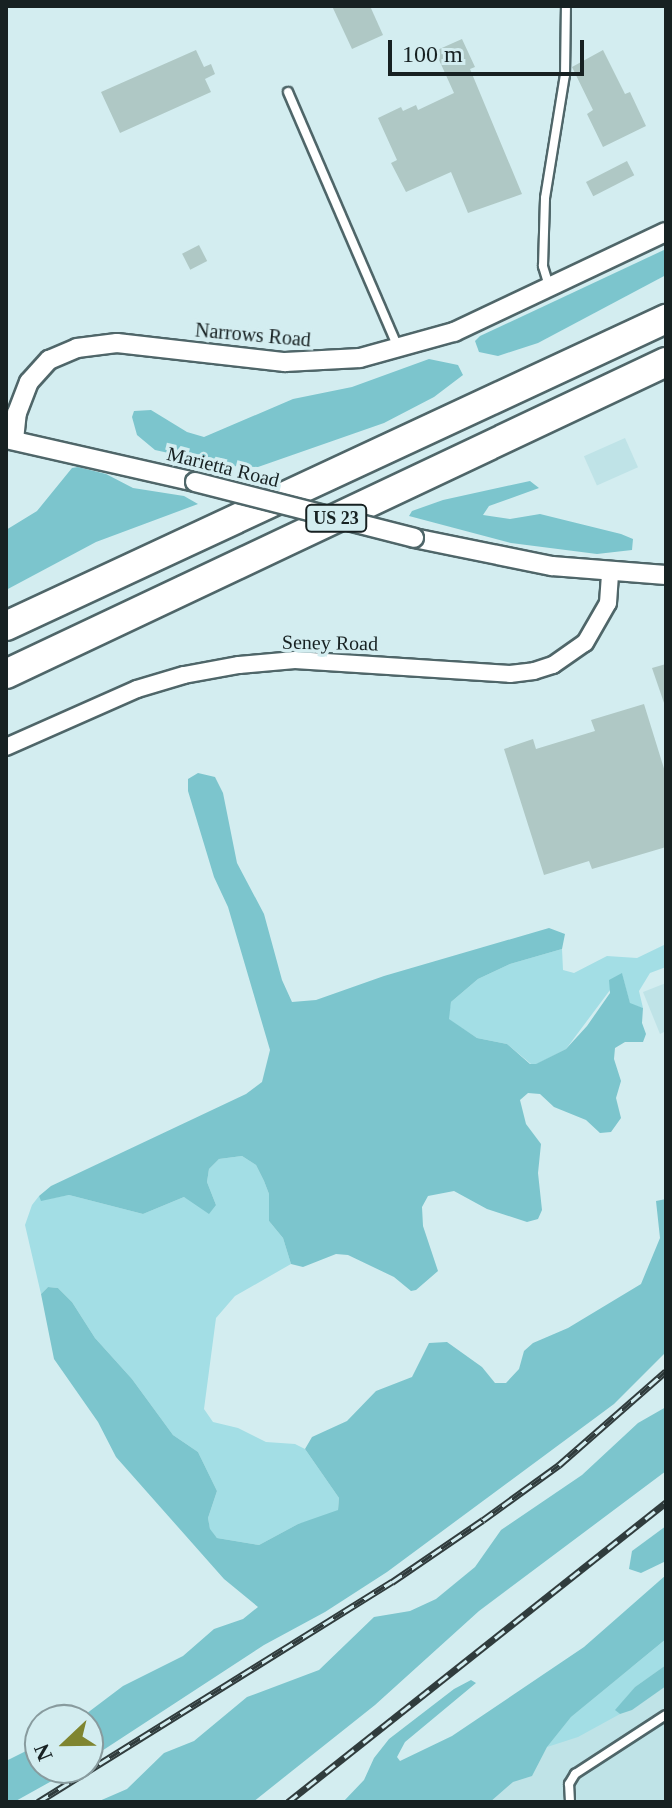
<!DOCTYPE html>
<html>
<head>
<meta charset="utf-8">
<style>
	body { margin:0 }
	#map { position:relative; width:672px; height:1808px; overflow:hidden; background:#d3edf0; font-family:Georgia,serif }
	div>[style] { position:absolute }
	.built>* { inset:0; background:#bfe3e7; transform-origin:0 0 }
	.green>* { inset:0; background:#a3dee5 }
	.forest>* { inset:0; background:#7cc5cd }
	.building>* { inset:0; background:#afc8c5; transform-origin:0 0 }
	.roads { filter:drop-shadow(2px 0 #4f6669) drop-shadow(-2px 0 #4f6669) drop-shadow(0 2px #4f6669) drop-shadow(0 -2px #4f6669) }
	.service>* { height:8px; margin:-4px; padding:0 4px; transform-origin:4px; border-radius:4px; background:#fff }
	.minor>* { height:16px; margin:-8px; padding:0 8px; transform-origin:8px; border-radius:8px; background:#fff }
	.tertiary>* { height:18px; margin:-9px; padding:0 9px; transform-origin:9px; border-radius:9px; background:#fff }
	.motorway>* { height:28px; margin:-14px; padding:0 14px; transform-origin:14px; border-radius:14px; background:#fff }
	.rail>* { height:7px; margin-top:-3.5px; transform-origin:0; background:repeating-linear-gradient(90deg,#d3edf0 0 12px,#303c3d 0 24px); box-sizing:border-box; border-block:2px solid #303c3d }
	.bridges { filter:drop-shadow(2px 0 #4f6669) drop-shadow(-2px 0 #4f6669) drop-shadow(0 2px #4f6669) drop-shadow(0 -2px #4f6669) }
	.tertiary-bridge>* { height:18px; margin:-9px; padding:0 9px; transform-origin:9px; border-radius:9px; background:#fff }
	span { translate:-50% -50%; white-space:nowrap; text-align:center; line-height:1.15; -webkit-text-stroke:7px #d3edf0; paint-order:stroke }
	.shield-label span { padding:2px 6px; background:#d3edf0; border:2px solid; border-radius:6px; -webkit-text-stroke-width:0 }
	.shield-label { font-size:18px; color:#172122; font-weight:700 }
	.street-label { font-size:20px; color:#172122 }
	.frame { position:absolute; inset:0; border:8px solid #172122; pointer-events:none }
	.north { position:absolute; left:24px; top:1704px; width:80px; height:80px; box-sizing:border-box; background:#d3edf0; border:2px solid #889b9e; border-radius:50%; rotate:248deg; font-size:22px; font-weight:700; line-height:32px; text-align:center; color:#172122 }
	.north::after { content:''; display:block; margin:auto; width:28px; height:36px; background:#7f8530; clip-path:polygon(50% 0,100% 100%,50% 72%,0 100%) }
	.scale { position:absolute; left:388px; top:40px; width:196px; height:36px; box-sizing:border-box; border:4px solid #172122; border-top:0; padding-left:10px; font-size:24px; line-height:28px; white-space:nowrap; color:#172122; -webkit-text-stroke:6px #d3edf0; paint-order:stroke }
</style>
</head>
<body>
<div id="map">
	<div class="built">
		<i style="left:625px;top:438px;width:32px;height:45px;rotate:66deg"></i>
		<i style="clip-path:polygon(666px 983px,666px 1031px,660px 1034px,643px 992px)"></i>
		<i style="clip-path:polygon(666px 1649px,666px 1802px,400px 1802px,510px 1732px)"></i>
	</div>
	<div class="green">
		<i style="clip-path:polygon(666px 944px,666px 967px,650px 973px,639px 991px,643px 1008px,630px 1004px,622px 974px,566px 1049px,537px 1064px,531px 1064px,507px 1044px,477px 1038px,448px 1019px,451px 1002px,478px 979px,510px 964px,562px 949px,563px 970px,574px 973px,607px 956px,637px 958px)"></i>
		<i style="clip-path:polygon(242px 1156px,256px 1165px,264px 1181px,269px 1194px,269px 1221px,283px 1238px,291px 1264px,235px 1296px,216px 1318px,204px 1409px,213px 1422px,238px 1428px,266px 1442px,295px 1444px,305px 1449px,339px 1498px,338px 1510px,334px 1515px,298px 1524px,259px 1545px,217px 1538px,210px 1530px,208px 1518px,217px 1491px,198px 1452px,173px 1435px,132px 1379px,95px 1338px,72px 1302px,58px 1288px,48px 1287px,41px 1294px,25px 1225px,32px 1205px,39px 1196px,42px 1200px,69px 1195px,143px 1214px,184px 1197px,216px 1205px,207px 1182px,209px 1169px,219px 1159px)"></i>
		<i style="clip-path:polygon(666px 1639px,666px 1665px,635px 1687px,616px 1710px,620px 1714px,578px 1737px,547px 1747px,571px 1717px)"></i>
	</div>
	<div class="forest">
		<i style="clip-path:polygon(666px 249px,666px 275px,538px 343px,498px 356px,479px 352px,475px 341px,480px 336px)"></i>
		<i style="clip-path:polygon(429px 359px,458px 365px,463px 375px,434px 397px,384px 423px,258px 467px,228px 466px,155px 450px,137px 435px,132px 417px,134px 411px,151px 410px,187px 432px,204px 437px,293px 399px,352px 387px)"></i>
		<i style="clip-path:polygon(78px 467px,106px 474px,133px 488px,184px 496px,198px 504px,96px 542px,6px 590px,6px 530px,37px 511px,72px 468px)"></i>
		<i style="clip-path:polygon(530px 481px,539px 488px,489px 506px,483px 515px,510px 519px,540px 514px,621px 534px,633px 539px,632px 550px,597px 554px,511px 543px,409px 516px,412px 511px,443px 500px)"></i>
		<i style="clip-path:polygon(198px 773px,215px 777px,223px 793px,237px 863px,264px 914px,282px 980px,292px 1002px,316px 1000px,384px 976px,549px 928px,565px 934px,562px 949px,510px 964px,478px 979px,451px 1002px,449px 1019px,477px 1038px,507px 1044px,530px 1064px,536px 1064px,566px 1049px,587px 1026px,610px 993px,609px 980px,622px 973px,630px 1003px,643px 1008px,642px 1023px,646px 1034px,643px 1042px,625px 1042px,615px 1048px,614px 1059px,621px 1081px,616px 1098px,621px 1118px,611px 1132px,600px 1133px,586px 1120px,554px 1107px,540px 1094px,528px 1093px,520px 1100px,526px 1124px,541px 1144px,538px 1173px,542px 1210px,538px 1219px,527px 1222px,487px 1209px,454px 1191px,428px 1196px,422px 1207px,423px 1226px,438px 1271px,416px 1290px,411px 1291px,394px 1277px,348px 1255px,336px 1254px,303px 1267px,291px 1264px,283px 1238px,269px 1221px,269px 1194px,264px 1181px,256px 1165px,242px 1156px,219px 1159px,209px 1169px,207px 1182px,216px 1205px,209px 1214px,184px 1197px,143px 1214px,69px 1195px,41px 1201px,39px 1196px,51px 1186px,246px 1094px,262px 1082px,270px 1050px,228px 907px,214px 877px,188px 791px,188px 779px)"></i>
		<i style="clip-path:polygon(666px 1199px,666px 1352px,614px 1404px,387px 1572px,325px 1612px,264px 1645px,88px 1760px,88px 1720px,78px 1720px,123px 1686px,183px 1656px,214px 1629px,243px 1619px,258px 1607px,224px 1579px,116px 1457px,98px 1422px,54px 1359px,41px 1294px,48px 1287px,58px 1288px,72px 1302px,95px 1338px,132px 1379px,173px 1435px,198px 1452px,217px 1491px,208px 1518px,210px 1529px,217px 1538px,259px 1545px,298px 1524px,338px 1510px,339px 1498px,305px 1449px,312px 1437px,347px 1421px,376px 1391px,412px 1377px,429px 1343px,447px 1342px,482px 1367px,495px 1383px,506px 1383px,519px 1369px,524px 1351px,533px 1343px,568px 1328px,641px 1284px,660px 1238px,656px 1201px)"></i>
		<i style="clip-path:polygon(666px 1407px,666px 1471px,479px 1611px,375px 1705px,253px 1802px,97px 1802px,127px 1789px,164px 1753px,194px 1741px,247px 1697px,319px 1670px,374px 1617px,410px 1611px,436px 1599px,475px 1567px,501px 1530px,582px 1475px,638px 1423px)"></i>
		<i style="clip-path:polygon(666px 1526px,666px 1561px,641px 1573px,629px 1569px,632px 1551px)"></i>
		<i style="clip-path:polygon(666px 1575px,666px 1639px,571px 1717px,547px 1747px,532px 1776px,513px 1782px,490px 1802px,343px 1802px,364px 1780px,374px 1758px,389px 1739px,454px 1689px,471px 1680px,476px 1683px,405px 1742px,397px 1757px,400px 1761px,452px 1736px,584px 1647px)"></i>
		<i style="clip-path:polygon(666px 1665px,666px 1686px,632px 1710px,620px 1714px,615px 1710px,635px 1687px)"></i>
		<i style="clip-path:polygon(40px 1744px,40px 1768px,75px 1768px,14px 1802px,6px 1802px,6px 1761px)"></i>
	</div>
	<div class="building">
		<i style="clip-path:polygon(332px 6px,370px 6px,383px 35px,352px 49px)"></i>
		<i style="clip-path:polygon(462px 39px,475px 67px,470px 69px,522px 194px,468px 213px,451px 172px,406px 192px,391px 163px,397px 160px,378px 118px,401px 107px,403px 111px,416px 105px,418px 110px,454px 93px,435px 51px)"></i>
		<i style="clip-path:polygon(196px 50px,204px 67px,211px 64px,215px 74px,205px 79px,211px 92px,120px 133px,101px 92px)"></i>
		<i style="clip-path:polygon(603px 50px,625px 94px,630px 92px,646px 126px,603px 147px,587px 114px,593px 110px,572px 67px)"></i>
		<i style="left:627px;top:161px;width:16px;height:46px;rotate:63deg"></i>
		<i style="left:199px;top:245px;width:18px;height:19px;rotate:63deg"></i>
		<i style="clip-path:polygon(666px 664px,666px 703px,664px 703px,652px 668px)"></i>
		<i style="clip-path:polygon(644px 704px,666px 775px,666px 847px,592px 869px,589px 861px,544px 875px,504px 749px,533px 739px,536px 749px,595px 731px,591px 720px)"></i>
	</div>
	<div class="roads">
		<div class="service">
			<i style="left:288px;top:92px;width:279px;rotate:66.7deg"></i>
			<i style="left:549px;top:286px;width:21px;rotate:-107deg"></i>
			<i style="left:543px;top:266px;width:68px;rotate:-88.3deg"></i>
			<i style="left:545px;top:198px;width:125px;rotate:-80.8deg"></i>
			<i style="left:565px;top:75px;width:69px;rotate:-89.2deg"></i>
			<i style="left:570px;top:1802px;width:18px;rotate:-93deg"></i>
			<i style="left:569px;top:1784px;width:12px;rotate:-59deg"></i>
			<i style="left:575px;top:1774px;width:108px;rotate:-33deg"></i>
		</div>
		<div class="minor">
			<i style="left:6px;top:747px;width:143px;rotate:-23.9deg"></i>
			<i style="left:137px;top:689px;width:49px;rotate:-16.6deg"></i>
			<i style="left:184px;top:675px;width:56px;rotate:-10.3deg"></i>
			<i style="left:239px;top:665px;width:56px;rotate:-5.1deg"></i>
			<i style="left:295px;top:660px;width:215px;rotate:3.7deg"></i>
			<i style="left:510px;top:674px;width:24px;rotate:-7deg"></i>
			<i style="left:534px;top:671px;width:20px;rotate:-18deg"></i>
			<i style="left:553px;top:665px;width:39px;rotate:-35deg"></i>
			<i style="left:585px;top:643px;width:46px;rotate:-60.1deg"></i>
			<i style="left:608px;top:603px;width:30px;rotate:-86deg"></i>
		</div>
		<div class="tertiary">
			<i style="left:6px;top:439px;width:194px;rotate:12.8deg"></i>
			<i style="left:14px;top:440px;width:27px;rotate:-84deg"></i>
			<i style="left:17px;top:413px;width:33px;rotate:-69deg"></i>
			<i style="left:29px;top:382px;width:30px;rotate:-48deg"></i>
			<i style="left:49px;top:360px;width:30px;rotate:-23deg"></i>
			<i style="left:77px;top:348px;width:40px;rotate:-7.1deg"></i>
			<i style="left:117px;top:343px;width:169px;rotate:6.5deg"></i>
			<i style="left:285px;top:362px;width:75px;rotate:-3.1deg"></i>
			<i style="left:360px;top:358px;width:98px;rotate:-15.5deg"></i>
			<i style="left:454px;top:332px;width:234px;rotate:-25.3deg"></i>
			<i style="left:414px;top:538px;width:141px;rotate:11.5deg"></i>
			<i style="left:552px;top:566px;width:114px;rotate:4.5deg"></i>
		</div>
		<div class="motorway">
			<i style="left:6px;top:626px;width:728px;rotate:-24.95deg"></i>
			<i style="left:6px;top:674px;width:730px;rotate:-25.3deg"></i>
		</div>
	</div>
	<div class="rail">
		<i style="left:38px;top:1802px;width:417px;rotate:-31.9deg"></i>
		<i style="left:392px;top:1582px;width:110px;rotate:-34.3deg"></i>
		<i style="left:483px;top:1520px;width:94px;rotate:-35.9deg"></i>
		<i style="left:559px;top:1465px;width:142px;rotate:-41.3deg"></i>
		<i style="left:288px;top:1802px;width:483px;rotate:-38.4deg"></i>
	</div>
	<div class="bridges">
		<div class="tertiary-bridge">
			<i style="left:195px;top:482px;width:226px;rotate:14.3deg"></i>
		</div>
	</div>
	<div class="shield-label">
		<span style="left:336px;top:518px">US 23</span>
	</div>
	<div class="street-label">
		<span style="left:253px;top:335px;rotate:5deg">Narrows Road</span>
		<span style="left:223px;top:467px;rotate:14deg">Marietta Road</span>
		<span style="left:330px;top:643px;rotate:1deg">Seney Road</span>
	</div>
	<div class="frame"></div>
	<div class="north">N</div>
	<div class="scale">100 m</div>
</div>
</body>
</html>
